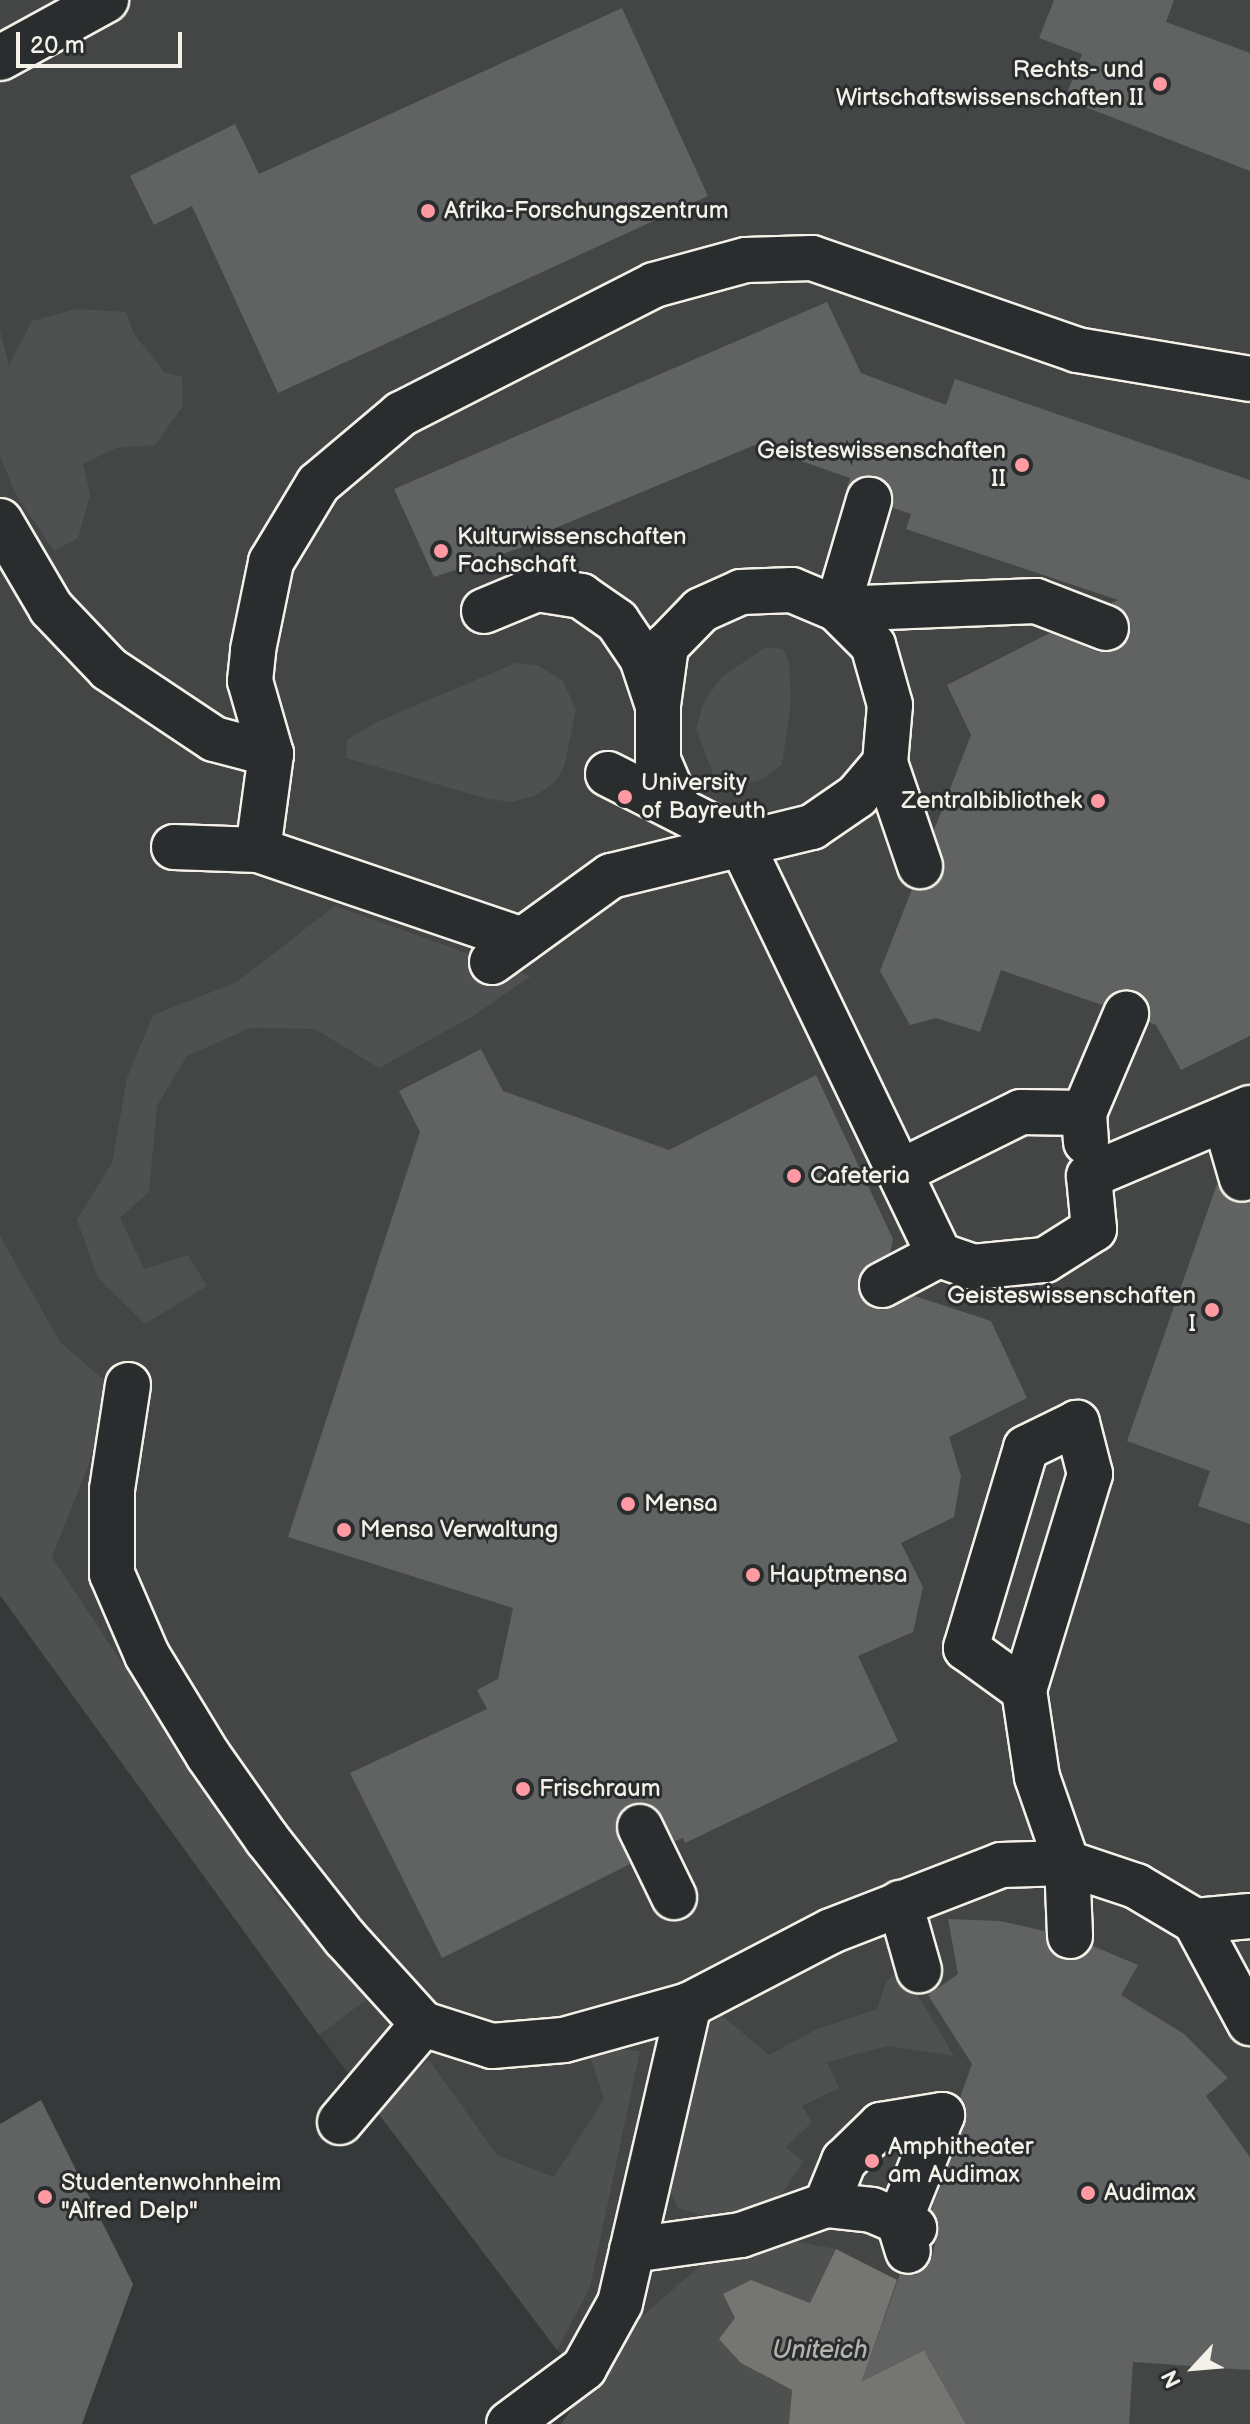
<!DOCTYPE html>
<html>
<head>
<meta charset="utf-8">
<style>
	body { margin:0 }
	#map { position:relative; width:1250px; height:2424px; overflow:hidden; background:#363939; font-family:"Balsamiq Sans",sans-serif }
	div>[style] { position:absolute }
	.built>* { inset:0; background:#434645 }
	.green>* { inset:0; background:#4e514f }
	.water>* { inset:0; background:#757572 }
	.building>* { inset:0; background:#616362 }
	.roads { filter:drop-shadow(2px 0 #f4f1e8) drop-shadow(-2px 0 #f4f1e8) drop-shadow(0 2px #f4f1e8) drop-shadow(0 -2px #f4f1e8) }
	.minor>* { height:44px; margin:-22px; padding:0 22px; transform-origin:22px; border-radius:22px; background:#2a2d2e }
	.dots>* { width:22px; height:22px; translate:-50% -50%; box-sizing:border-box; border:4px solid #2a2d2e; border-radius:50% }
	span { translate:-50% -50%; white-space:nowrap; text-align:center; line-height:1.15; -webkit-text-stroke:6px #2a2d2e; paint-order:stroke }
	.poi-label { font-size:24px; color:#f4f1e8 }
	.right { translate:-100% -50%; text-align:right }
	.left { translate:0 -50%; text-align:left }
	.water-label { font-size:26px; color:#b4b3ad; font-style:italic }
	.north { position:absolute; left:1154px; top:2328px; width:80px; height:80px; -webkit-text-stroke:6px #2a2d2e; paint-order:stroke; rotate:244deg; font-size:22px; font-weight:700; line-height:32px; text-align:center; color:#f4f1e8 }
	.north::after { content:''; display:block; margin:auto; width:28px; height:36px; background:#f4f1e8; clip-path:polygon(50% 0,100% 100%,50% 72%,0 100%) }
	.scale { position:absolute; left:16px; top:32px; width:166px; height:36px; box-sizing:border-box; border:4px solid #f4f1e8; border-top:0; padding-left:10px; font-size:24px; line-height:28px; white-space:nowrap; color:#f4f1e8; -webkit-text-stroke:6px #2a2d2e; paint-order:stroke }
</style>
</head>
<body>
<div id="map">
	<div class="built">
		<i style="clip-path:polygon(0 0,1250px 0,1250px 2424px,614px 2424px,319px 2035px,0 1595px)"></i>
	</div>
	<div class="green">
		<i style="clip-path:polygon(76px 309px,126px 312px,134px 334px,164px 372px,182px 377px,183px 406px,155px 445px,116px 448px,83px 464px,90px 495px,78px 538px,54px 551px,16px 495px,0 456px,0 331px,9px 365px,32px 321px)"></i>
		<i style="clip-path:polygon(766px 647px,783px 649px,789px 662px,791px 703px,782px 765px,760px 780px,736px 786px,713px 774px,696px 729px,704px 701px,722px 677px)"></i>
		<i style="clip-path:polygon(516px 663px,537px 665px,563px 681px,576px 710px,564px 767px,555px 782px,535px 796px,511px 802px,488px 799px,346px 758px,347px 740px,377px 722px)"></i>
		<i style="clip-path:polygon(335px 906px,531px 976px,473px 1016px,379px 1068px,315px 1029px,250px 1028px,187px 1056px,157px 1106px,149px 1192px,120px 1218px,144px 1269px,188px 1255px,207px 1286px,145px 1324px,98px 1278px,77px 1220px,112px 1163px,127px 1078px,153px 1015px,237px 982px)"></i>
		<i style="clip-path:polygon(0 1236px,60px 1342px,110px 1385px,89px 1464px,52px 1557px,278px 1899px,375px 1993px,319px 2035px,0 1595px)"></i>
		<i style="clip-path:polygon(905px 1963px,915px 1968px,917px 1994px,954px 2056px,888px 2046px,827px 2062px,839px 2088px,802px 2106px,812px 2122px,786px 2147px,803px 2162px,783px 2192px,770px 2202px,710px 2217px,678px 2208px,664px 2181px,694px 2048px,707px 2027px,721px 2015px,769px 2055px,815px 2030px,877px 2009px,886px 1982px)"></i>
		<i style="clip-path:polygon(587px 2047px,640px 2051px,590px 2287px,557px 2350px,375px 2109px,429px 2060px,497px 2155px,554px 2177px,604px 2099px)"></i>
		<i style="clip-path:polygon(789px 2240px,836px 2249px,810px 2303px,751px 2280px,735px 2318px,741px 2363px,792px 2390px,789px 2424px,561px 2424px,632px 2325px,701px 2265px,723px 2251px)"></i>
	</div>
	<div class="water">
		<i style="clip-path:polygon(836px 2249px,897px 2280px,862px 2381px,924px 2350px,966px 2424px,789px 2424px,792px 2390px,741px 2363px,719px 2339px,735px 2318px,723px 2294px,751px 2280px,810px 2303px)"></i>
	</div>
	<div class="building">
		<i style="clip-path:polygon(1054px 0,1174px 0,1166px 22px,1250px 53px,1250px 171px,1065px 99px,1082px 54px,1039px 38px)"></i>
		<i style="clip-path:polygon(622px 8px,708px 196px,278px 393px,192px 206px,154px 225px,130px 176px,235px 124px,259px 174px)"></i>
		<i style="clip-path:polygon(827px 302px,861px 373px,946px 405px,955px 379px,1250px 480px,1250px 1036px,1181px 1070px,1156px 1025px,1149px 1022px,1146px 1000px,1136px 991px,1112px 994px,1102px 1005px,1001px 970px,980px 1032px,936px 1018px,910px 1025px,880px 971px,912px 889px,929px 889px,944px 872px,934px 830px,971px 735px,947px 685px,1050px 633px,1098px 652px,1121px 648px,1131px 625px,1125px 612px,1111px 603px,1118px 600px,906px 529px,911px 514px,893px 508px,893px 493px,877px 476px,862px 476px,846px 491px,850px 478px,755px 445px,536px 536px,538px 542px,434px 577px,394px 489px)"></i>
		<i style="clip-path:polygon(481px 1049px,503px 1091px,669px 1150px,816px 1075px,893px 1239px,890px 1253px,861px 1272px,860px 1297px,882px 1310px,915px 1296px,991px 1321px,1027px 1398px,949px 1437px,961px 1476px,954px 1517px,901px 1543px,923px 1587px,913px 1632px,858px 1656px,898px 1741px,685px 1843px,683px 1838px,675px 1841px,655px 1807px,630px 1804px,615px 1826px,630px 1864px,442px 1958px,350px 1773px,487px 1709px,477px 1690px,498px 1679px,513px 1608px,288px 1537px,420px 1132px,399px 1091px)"></i>
		<i style="clip-path:polygon(1217px 1184px,1225px 1197px,1250px 1202px,1250px 1524px,1198px 1506px,1210px 1471px,1127px 1441px)"></i>
		<i style="clip-path:polygon(948px 1919px,1000px 1921px,1045px 1931px,1049px 1949px,1059px 1958px,1083px 1957px,1093px 1946px,1138px 1965px,1121px 1995px,1184px 2034px,1228px 2078px,1206px 2096px,1250px 2157px,1250px 2370px,1133px 2362px,1129px 2424px,966px 2424px,924px 2350px,862px 2381px,900px 2274px,916px 2275px,932px 2257px,939px 2226px,931px 2210px,965px 2124px,960px 2098px,972px 2064px,928px 1995px,958px 1974px)"></i>
		<i style="clip-path:polygon(41px 2100px,133px 2284px,82px 2424px,0 2424px,0 2124px)"></i>
	</div>
	<div class="roads">
		<div class="minor">
			<i style="left:0;top:58px;width:121px;rotate:-28.7deg"></i>
			<i style="left:0;top:521px;width:101px;rotate:59.6deg"></i>
			<i style="left:51px;top:608px;width:84px;rotate:46.4deg"></i>
			<i style="left:109px;top:669px;width:126px;rotate:33.7deg"></i>
			<i style="left:214px;top:739px;width:59px;rotate:14.7deg"></i>
			<i style="left:484px;top:611px;width:57px;rotate:-22.5deg"></i>
			<i style="left:537px;top:589px;width:45px;rotate:9deg"></i>
			<i style="left:581px;top:596px;width:44px;rotate:34.8deg"></i>
			<i style="left:617px;top:621px;width:45px;rotate:56deg"></i>
			<i style="left:642px;top:658px;width:47px;rotate:71.6deg"></i>
			<i style="left:885px;top:763px;width:109px;rotate:71.2deg"></i>
			<i style="left:608px;top:774px;width:148px;rotate:26.9deg"></i>
			<i style="left:740px;top:841px;width:459px;rotate:64.3deg"></i>
			<i style="left:678px;top:807px;width:51px;rotate:-113.1deg"></i>
			<i style="left:658px;top:760px;width:55px;rotate:-90deg"></i>
			<i style="left:658px;top:705px;width:60px;rotate:-82.3deg"></i>
			<i style="left:666px;top:646px;width:50px;rotate:-45.8deg"></i>
			<i style="left:701px;top:610px;width:44px;rotate:-24.2deg"></i>
			<i style="left:741px;top:592px;width:51px;rotate:-2.2deg"></i>
			<i style="left:792px;top:590px;width:49px;rotate:22.9deg"></i>
			<i style="left:837px;top:609px;width:199px;rotate:-2.3deg"></i>
			<i style="left:1036px;top:601px;width:75px;rotate:21.1deg"></i>
			<i style="left:174px;top:847px;width:84px;rotate:2deg"></i>
			<i style="left:258px;top:850px;width:97px;rotate:-82.3deg"></i>
			<i style="left:271px;top:754px;width:76px;rotate:-106deg"></i>
			<i style="left:250px;top:681px;width:31px;rotate:-84deg"></i>
			<i style="left:253px;top:650px;width:90px;rotate:-78.4deg"></i>
			<i style="left:271px;top:562px;width:91px;rotate:-58.9deg"></i>
			<i style="left:318px;top:484px;width:109px;rotate:-40.1deg"></i>
			<i style="left:401px;top:414px;width:284px;rotate:-27deg"></i>
			<i style="left:654px;top:285px;width:95px;rotate:-15.2deg"></i>
			<i style="left:746px;top:260px;width:66px;rotate:-1.7deg"></i>
			<i style="left:812px;top:258px;width:281px;rotate:19.1deg"></i>
			<i style="left:1077px;top:350px;width:175px;rotate:9.5deg"></i>
			<i style="left:258px;top:850px;width:279px;rotate:18.8deg"></i>
			<i style="left:492px;top:962px;width:147px;rotate:-35.9deg"></i>
			<i style="left:611px;top:876px;width:207px;rotate:-13.7deg"></i>
			<i style="left:812px;top:827px;width:55px;rotate:-34.6deg"></i>
			<i style="left:857px;top:796px;width:43px;rotate:-49.7deg"></i>
			<i style="left:885px;top:763px;width:58px;rotate:-85.1deg"></i>
			<i style="left:890px;top:705px;width:62px;rotate:-105.8deg"></i>
			<i style="left:873px;top:645px;width:51px;rotate:-135deg"></i>
			<i style="left:837px;top:609px;width:114px;rotate:-73.6deg"></i>
			<i style="left:1225px;top:1120px;width:61px;rotate:73.9deg"></i>
			<i style="left:1086px;top:1142px;width:29px;rotate:-94deg"></i>
			<i style="left:1084px;top:1113px;width:108px;rotate:-67deg"></i>
			<i style="left:900px;top:1172px;width:135px;rotate:-26.4deg"></i>
			<i style="left:1021px;top:1112px;width:63px;rotate:0.9deg"></i>
			<i style="left:882px;top:1285px;width:64px;rotate:-27.8deg"></i>
			<i style="left:939px;top:1255px;width:36px;rotate:19deg"></i>
			<i style="left:973px;top:1267px;width:72px;rotate:-5.6deg"></i>
			<i style="left:1045px;top:1260px;width:58px;rotate:-32.3deg"></i>
			<i style="left:1094px;top:1229px;width:53px;rotate:-95.4deg"></i>
			<i style="left:1089px;top:1176px;width:175px;rotate:-22.9deg"></i>
			<i style="left:128px;top:1385px;width:106px;rotate:98.7deg"></i>
			<i style="left:112px;top:1490px;width:84px;rotate:90deg"></i>
			<i style="left:112px;top:1574px;width:88px;rotate:66.6deg"></i>
			<i style="left:147px;top:1655px;width:117px;rotate:58.6deg"></i>
			<i style="left:208px;top:1755px;width:103px;rotate:54.9deg"></i>
			<i style="left:267px;top:1839px;width:126px;rotate:51.8deg"></i>
			<i style="left:345px;top:1938px;width:116px;rotate:47.8deg"></i>
			<i style="left:423px;top:2024px;width:72px;rotate:17.7deg"></i>
			<i style="left:492px;top:2046px;width:72px;rotate:-4.8deg"></i>
			<i style="left:564px;top:2040px;width:130px;rotate:-15.6deg"></i>
			<i style="left:689px;top:2005px;width:160px;rotate:-27.5deg"></i>
			<i style="left:831px;top:1931px;width:182px;rotate:-21.2deg"></i>
			<i style="left:1001px;top:1865px;width:66px;rotate:-1.7deg"></i>
			<i style="left:1067px;top:1863px;width:73px;rotate:18.4deg"></i>
			<i style="left:1136px;top:1886px;width:69px;rotate:30.7deg"></i>
			<i style="left:1195px;top:1921px;width:55px;rotate:-5.2deg"></i>
			<i style="left:1024px;top:1690px;width:226px;rotate:-73deg"></i>
			<i style="left:1090px;top:1474px;width:53px;rotate:-104.3deg"></i>
			<i style="left:1077px;top:1423px;width:57px;rotate:153.9deg"></i>
			<i style="left:1026px;top:1448px;width:209px;rotate:106.7deg"></i>
			<i style="left:966px;top:1648px;width:72px;rotate:35.9deg"></i>
			<i style="left:1024px;top:1690px;width:88px;rotate:81.5deg"></i>
			<i style="left:1037px;top:1777px;width:91px;rotate:70.8deg"></i>
			<i style="left:1067px;top:1863px;width:73px;rotate:87.6deg"></i>
			<i style="left:640px;top:1827px;width:78px;rotate:64.1deg"></i>
			<i style="left:900px;top:1903px;width:70px;rotate:74.2deg"></i>
			<i style="left:1195px;top:1921px;width:116px;rotate:61.7deg"></i>
			<i style="left:340px;top:2122px;width:128px;rotate:-49.7deg"></i>
			<i style="left:826px;top:2205px;width:48px;rotate:-67.8deg"></i>
			<i style="left:844px;top:2161px;width:52px;rotate:-44.2deg"></i>
			<i style="left:881px;top:2125px;width:62px;rotate:-9.3deg"></i>
			<i style="left:942px;top:2115px;width:115px;rotate:111.9deg"></i>
			<i style="left:899px;top:2222px;width:30px;rotate:73deg"></i>
			<i style="left:632px;top:2250px;width:110px;rotate:-7.8deg"></i>
			<i style="left:741px;top:2235px;width:90px;rotate:-19.4deg"></i>
			<i style="left:826px;top:2205px;width:46px;rotate:6.2deg"></i>
			<i style="left:872px;top:2210px;width:46px;rotate:23.2deg"></i>
			<i style="left:509px;top:2424px;width:94px;rotate:-36.7deg"></i>
			<i style="left:584px;top:2368px;width:74px;rotate:-61deg"></i>
			<i style="left:620px;top:2303px;width:306px;rotate:-77deg"></i>
		</div>
	</div>
	<div class="dots">
		<i style="left:1160px;top:84px;background:#ff9aa2"></i>
		<i style="left:428px;top:211px;background:#ff9aa2"></i>
		<i style="left:1022px;top:465px;background:#ff9aa2"></i>
		<i style="left:441px;top:551px;background:#ff9aa2"></i>
		<i style="left:625px;top:797px;background:#ff9aa2"></i>
		<i style="left:1098px;top:801px;background:#ff9aa2"></i>
		<i style="left:794px;top:1176px;background:#ff9aa2"></i>
		<i style="left:1212px;top:1310px;background:#ff9aa2"></i>
		<i style="left:628px;top:1504px;background:#ff9aa2"></i>
		<i style="left:344px;top:1530px;background:#ff9aa2"></i>
		<i style="left:753px;top:1575px;background:#ff9aa2"></i>
		<i style="left:523px;top:1789px;background:#ff9aa2"></i>
		<i style="left:872px;top:2161px;background:#ff9aa2"></i>
		<i style="left:1088px;top:2193px;background:#ff9aa2"></i>
		<i style="left:45px;top:2197px;background:#ff9aa2"></i>
	</div>
	<div class="poi-label">
		<span class="right" style="left:1144px;top:84px">Rechts- und<br>Wirtschaftswissenschaften II</span>
		<span class="left" style="left:444px;top:211px">Afrika-Forschungszentrum</span>
		<span class="right" style="left:1006px;top:465px">Geisteswissenschaften<br>II</span>
		<span class="left" style="left:457px;top:551px">Kulturwissenschaften<br>Fachschaft</span>
		<span class="left" style="left:641px;top:797px">University<br>of Bayreuth</span>
		<span class="right" style="left:1082px;top:801px">Zentralbibliothek</span>
		<span class="left" style="left:810px;top:1176px">Cafeteria</span>
		<span class="right" style="left:1196px;top:1310px">Geisteswissenschaften<br>I</span>
		<span class="left" style="left:644px;top:1504px">Mensa</span>
		<span class="left" style="left:360px;top:1530px">Mensa Verwaltung</span>
		<span class="left" style="left:769px;top:1575px">Hauptmensa</span>
		<span class="left" style="left:539px;top:1789px">Frischraum</span>
		<span class="left" style="left:888px;top:2161px">Amphitheater<br>am Audimax</span>
		<span class="left" style="left:61px;top:2197px">Studentenwohnheim<br>"Alfred Delp"</span>
		<span class="left" style="left:1104px;top:2193px">Audimax</span>
	</div>
	<div class="water-label">
		<span style="left:820px;top:2351px">Uniteich</span>
	</div>
	<div class="north">N</div>
	<div class="scale">20 m</div>
</div>
</body>
</html>
